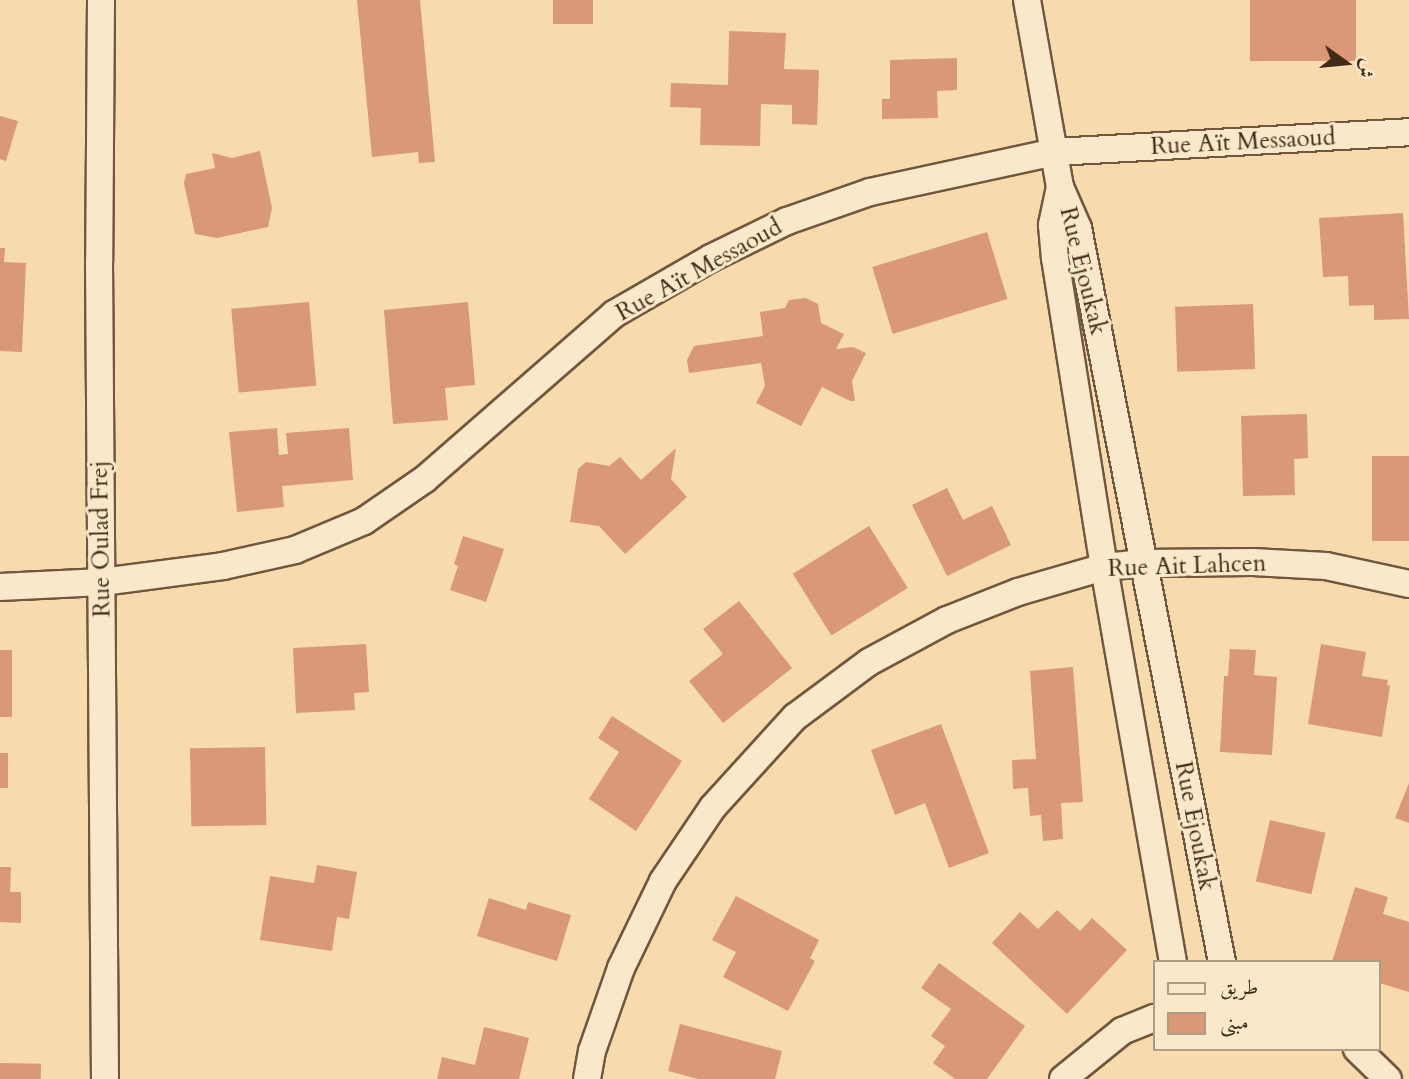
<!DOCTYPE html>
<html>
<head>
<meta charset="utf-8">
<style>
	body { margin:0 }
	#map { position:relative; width:1409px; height:1079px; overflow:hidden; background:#f7dbae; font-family:Cardo,Amiri,serif }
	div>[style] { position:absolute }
	.building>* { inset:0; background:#d99976; transform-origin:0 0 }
	.roads { filter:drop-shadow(2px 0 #71573e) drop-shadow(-2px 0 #71573e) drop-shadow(0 2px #71573e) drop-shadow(0 -2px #71573e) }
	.minor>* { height:26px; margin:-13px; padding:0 13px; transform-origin:13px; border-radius:13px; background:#fae8ca }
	span { translate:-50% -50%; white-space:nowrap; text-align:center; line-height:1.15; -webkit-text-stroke:6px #fae8ca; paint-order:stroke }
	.street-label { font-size:24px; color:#442b18 }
	.legend { position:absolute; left:1153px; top:960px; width:228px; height:91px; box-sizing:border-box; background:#fae8ca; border:2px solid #b19c83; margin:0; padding:9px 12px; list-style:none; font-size:21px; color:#442b18 }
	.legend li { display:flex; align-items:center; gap:14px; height:35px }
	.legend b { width:35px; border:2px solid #b19c83 }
	.north { position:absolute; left:1311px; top:28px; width:70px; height:70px; -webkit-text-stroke:5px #fae8ca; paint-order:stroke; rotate:105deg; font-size:19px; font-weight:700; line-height:28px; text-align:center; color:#442b18 }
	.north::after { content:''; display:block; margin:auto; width:24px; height:32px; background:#442b18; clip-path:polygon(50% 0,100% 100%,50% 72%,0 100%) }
</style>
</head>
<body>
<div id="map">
	<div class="building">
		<i style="clip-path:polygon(357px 0,420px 0,435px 162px,419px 163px,418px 152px,372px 157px)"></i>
		<i style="left:553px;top:0;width:40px;height:24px"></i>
		<i style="left:1250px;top:0;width:106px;height:61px"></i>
		<i style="clip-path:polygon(729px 31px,786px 33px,784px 69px,819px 70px,817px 125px,792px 124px,792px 105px,761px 104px,760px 146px,700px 145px,701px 108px,670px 107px,671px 83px,728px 85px)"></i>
		<i style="clip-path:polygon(957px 58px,957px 90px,937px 91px,938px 118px,882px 119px,882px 99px,890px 99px,890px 60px)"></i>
		<i style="clip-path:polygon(0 116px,18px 121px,6px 161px,0 159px)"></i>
		<i style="clip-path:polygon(260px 151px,272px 208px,268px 227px,217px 238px,195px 234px,184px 183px,186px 174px,215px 168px,212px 153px,232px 158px)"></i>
		<i style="clip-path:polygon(1403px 213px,1409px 319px,1374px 320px,1374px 305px,1349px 306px,1348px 276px,1323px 277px,1319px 218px)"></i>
		<i style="left:987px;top:232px;width:70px;height:120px;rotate:73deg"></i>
		<i style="clip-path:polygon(0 248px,5px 248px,4px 262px,26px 263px,22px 352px,0 351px)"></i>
		<i style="clip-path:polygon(806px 298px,818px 304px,821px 323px,844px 334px,836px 349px,853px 347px,866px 353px,852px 381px,855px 401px,850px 401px,822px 387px,801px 426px,756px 403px,765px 386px,761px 363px,689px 373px,687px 360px,694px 346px,763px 336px,760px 312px,785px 308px,789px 300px)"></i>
		<i style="left:309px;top:302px;width:84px;height:78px;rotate:85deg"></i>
		<i style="clip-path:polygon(468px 302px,475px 385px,445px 388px,448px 420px,393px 424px,384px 310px)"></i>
		<i style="left:1253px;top:304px;width:65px;height:78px;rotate:88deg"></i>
		<i style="clip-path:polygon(1307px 414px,1308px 458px,1294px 459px,1295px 495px,1243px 496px,1241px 416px)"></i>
		<i style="clip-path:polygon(277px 428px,279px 455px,288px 454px,286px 433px,349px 428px,353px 480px,282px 486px,284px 507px,237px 512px,229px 432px)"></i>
		<i style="clip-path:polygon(676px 448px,671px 479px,687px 497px,625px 554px,599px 526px,570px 522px,578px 469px,586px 462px,609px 466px,620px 457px,641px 480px)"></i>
		<i style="left:1372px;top:456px;width:37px;height:85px"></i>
		<i style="clip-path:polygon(947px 488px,963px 520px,992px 506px,1011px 545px,947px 576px,912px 505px)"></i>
		<i style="left:869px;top:526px;width:73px;height:90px;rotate:58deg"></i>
		<i style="clip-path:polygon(463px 536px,504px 549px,486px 602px,450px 590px,458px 566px,454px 564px)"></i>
		<i style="clip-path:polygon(739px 601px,792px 668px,723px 723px,689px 681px,723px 654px,703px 629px)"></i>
		<i style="clip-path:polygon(366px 644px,369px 692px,354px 693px,355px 710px,296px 713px,293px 648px)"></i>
		<i style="clip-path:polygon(1321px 644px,1366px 652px,1362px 676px,1388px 680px,1387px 685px,1390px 686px,1382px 737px,1308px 724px)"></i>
		<i style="clip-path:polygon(1230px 649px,1256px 650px,1254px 675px,1277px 677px,1272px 755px,1220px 752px,1224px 676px,1228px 676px)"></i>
		<i style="left:0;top:650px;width:12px;height:67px"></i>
		<i style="clip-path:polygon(1073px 667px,1083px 802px,1061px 803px,1063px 839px,1043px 841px,1041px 815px,1030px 816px,1028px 788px,1013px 789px,1012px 760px,1036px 759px,1030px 671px)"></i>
		<i style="clip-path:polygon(612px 716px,682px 761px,636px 831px,589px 799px,619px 752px,598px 738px)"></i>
		<i style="clip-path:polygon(941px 724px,989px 853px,949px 868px,925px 803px,895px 815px,871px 750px)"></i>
		<i style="left:265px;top:747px;width:78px;height:75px;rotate:89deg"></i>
		<i style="left:0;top:753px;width:8px;height:35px"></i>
		<i style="clip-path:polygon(1409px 783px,1409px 823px,1395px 818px)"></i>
		<i style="left:1270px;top:820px;width:57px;height:63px;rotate:13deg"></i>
		<i style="clip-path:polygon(317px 865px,357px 872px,349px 919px,337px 917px,332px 951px,260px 940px,270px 876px,314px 883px)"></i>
		<i style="clip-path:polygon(0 867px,11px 867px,10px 892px,21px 892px,21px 923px,0 922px)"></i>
		<i style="clip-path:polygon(1355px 887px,1388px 897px,1383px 914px,1409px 922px,1409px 992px,1379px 983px,1379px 962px,1332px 962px)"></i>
		<i style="clip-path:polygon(736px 896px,819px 940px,810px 958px,815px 961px,788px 1011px,723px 977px,736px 952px,712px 940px)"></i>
		<i style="clip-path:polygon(489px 898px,526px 910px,528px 902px,571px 915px,557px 961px,477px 936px)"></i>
		<i style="clip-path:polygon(1057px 910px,1080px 931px,1092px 918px,1127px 950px,1067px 1014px,992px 943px,1020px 912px,1038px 929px)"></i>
		<i style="clip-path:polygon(939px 963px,1025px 1026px,987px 1079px,955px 1079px,933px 1063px,945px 1046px,931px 1036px,951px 1009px,921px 988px)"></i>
		<i style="clip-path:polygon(680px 1024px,782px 1051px,775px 1079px,698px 1079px,668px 1071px)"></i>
		<i style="clip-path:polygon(484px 1027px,529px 1038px,519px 1079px,437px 1079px,442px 1057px,475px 1065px)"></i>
		<i style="left:0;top:1063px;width:41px;height:16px;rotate:1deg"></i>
	</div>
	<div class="roads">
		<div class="minor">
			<i style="left:101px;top:0;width:262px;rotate:90.4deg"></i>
			<i style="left:99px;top:262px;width:817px;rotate:89.58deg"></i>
			<i style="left:1027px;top:0;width:190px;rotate:80deg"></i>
			<i style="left:1060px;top:187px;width:45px;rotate:66.3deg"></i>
			<i style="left:1078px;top:228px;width:748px;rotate:78.9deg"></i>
			<i style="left:1060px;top:187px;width:39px;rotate:102deg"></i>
			<i style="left:1052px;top:225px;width:33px;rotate:85deg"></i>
			<i style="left:1055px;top:258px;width:313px;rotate:81deg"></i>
			<i style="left:1104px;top:567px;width:401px;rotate:80.1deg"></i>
			<i style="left:0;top:587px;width:102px;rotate:-2.8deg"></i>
			<i style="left:102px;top:582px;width:122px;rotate:-7.5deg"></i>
			<i style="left:223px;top:566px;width:74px;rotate:-12.5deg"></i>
			<i style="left:295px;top:550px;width:75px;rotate:-22.8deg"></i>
			<i style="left:364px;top:521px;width:74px;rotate:-34.5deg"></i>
			<i style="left:425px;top:479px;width:251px;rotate:-41.1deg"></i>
			<i style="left:614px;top:314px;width:112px;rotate:-30deg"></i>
			<i style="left:711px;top:258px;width:85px;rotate:-26deg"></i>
			<i style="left:787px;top:221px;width:88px;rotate:-19.3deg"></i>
			<i style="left:870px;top:192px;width:189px;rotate:-12.2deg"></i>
			<i style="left:1055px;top:152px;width:355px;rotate:-3.2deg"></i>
			<i style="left:1357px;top:1049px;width:43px;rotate:44.1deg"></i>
			<i style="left:587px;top:1079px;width:28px;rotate:-80deg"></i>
			<i style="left:592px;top:1051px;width:88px;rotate:-70.7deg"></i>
			<i style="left:621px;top:968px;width:97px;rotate:-64.2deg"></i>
			<i style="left:663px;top:881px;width:89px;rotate:-56deg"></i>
			<i style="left:713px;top:807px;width:122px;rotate:-47.7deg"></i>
			<i style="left:795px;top:717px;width:92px;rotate:-36.6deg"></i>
			<i style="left:869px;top:662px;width:89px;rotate:-28.3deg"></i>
			<i style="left:947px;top:620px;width:76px;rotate:-21.5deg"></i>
			<i style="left:1018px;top:592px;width:90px;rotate:-16.2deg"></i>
			<i style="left:1104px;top:567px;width:40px;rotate:-5.7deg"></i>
			<i style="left:1144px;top:563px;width:109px;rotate:-0.5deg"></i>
			<i style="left:1253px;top:562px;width:73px;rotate:3.1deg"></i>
			<i style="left:1326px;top:566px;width:85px;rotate:12.2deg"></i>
			<i style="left:1063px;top:1079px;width:76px;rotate:-39.1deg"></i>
			<i style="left:1122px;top:1031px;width:35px;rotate:-22deg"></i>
		</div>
	</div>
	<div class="street-label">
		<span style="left:1243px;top:142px;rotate:-3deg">Rue Aït Messaoud</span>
		<span style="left:699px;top:270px;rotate:-29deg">Rue Aït Messaoud</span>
		<span style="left:1083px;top:271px;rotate:76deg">Rue Ejoukak</span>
		<span style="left:101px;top:539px;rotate:-91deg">Rue Oulad Frej</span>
		<span style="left:1187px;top:566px;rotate:-2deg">Rue Ait Lahcen</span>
		<span style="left:1195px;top:826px;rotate:79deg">Rue Ejoukak</span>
	</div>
	<ul class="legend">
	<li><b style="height:9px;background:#fae8ca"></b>طريق</li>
	<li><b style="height:19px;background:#d99976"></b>مبنى</li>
	</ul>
	<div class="north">ش</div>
</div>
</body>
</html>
